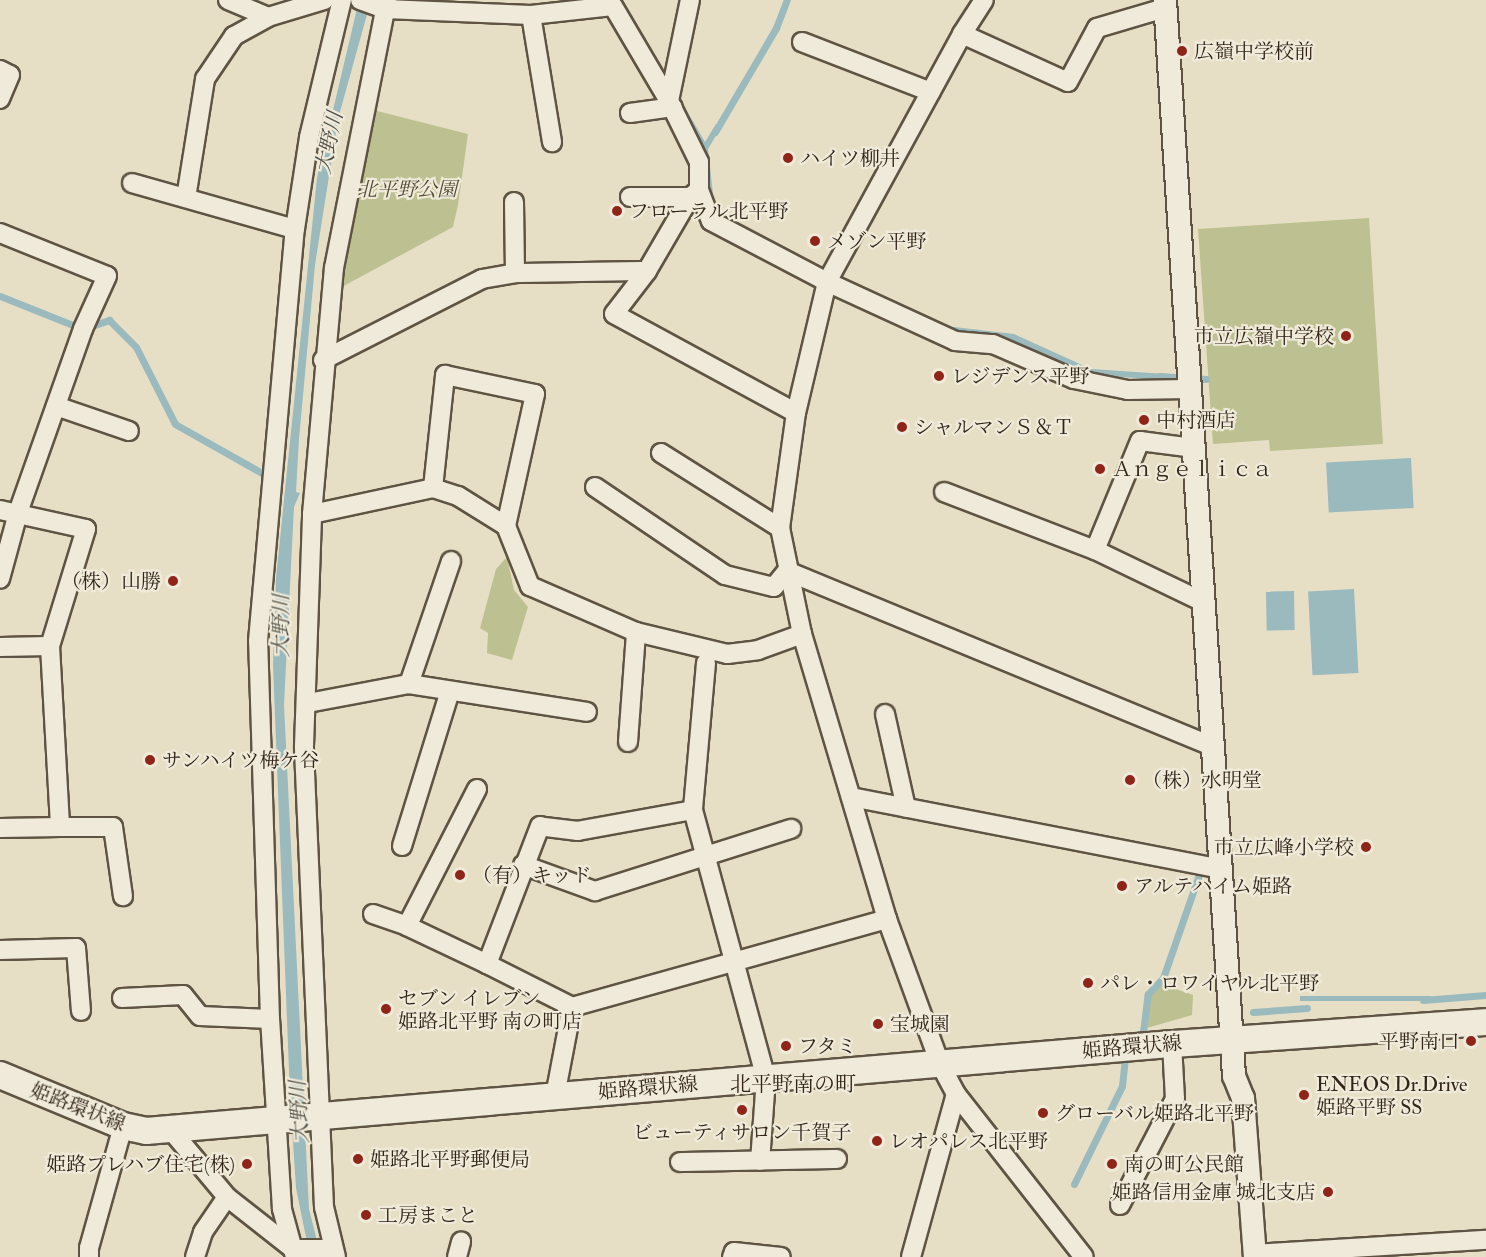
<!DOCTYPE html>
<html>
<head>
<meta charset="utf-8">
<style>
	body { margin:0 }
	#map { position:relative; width:1486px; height:1257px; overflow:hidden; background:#e7dfc5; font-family:"IM FELL Double Pica","Noto Serif JP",serif }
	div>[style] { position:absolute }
	.green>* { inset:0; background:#bdc090 }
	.water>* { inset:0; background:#9ababe; transform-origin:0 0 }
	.stream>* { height:7px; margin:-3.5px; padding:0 3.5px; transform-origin:3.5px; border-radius:3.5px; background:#9ababe }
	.roads { filter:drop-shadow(2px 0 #5f5443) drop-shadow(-2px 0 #5f5443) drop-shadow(0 2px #5f5443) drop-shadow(0 -2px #5f5443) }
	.minor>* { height:18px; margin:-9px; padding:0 9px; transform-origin:9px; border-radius:9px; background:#efead9 }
	.tertiary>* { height:22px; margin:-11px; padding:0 11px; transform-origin:11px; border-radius:11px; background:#efead9 }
	.secondary>* { height:26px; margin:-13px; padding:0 13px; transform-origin:13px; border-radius:13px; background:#efead9 }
	.dots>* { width:16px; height:16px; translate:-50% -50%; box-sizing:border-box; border:3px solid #efead9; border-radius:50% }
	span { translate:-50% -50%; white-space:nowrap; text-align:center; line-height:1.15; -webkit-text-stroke:4.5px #efead9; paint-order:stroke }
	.poi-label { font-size:20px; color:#322518 }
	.left { translate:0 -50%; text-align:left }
	.right { translate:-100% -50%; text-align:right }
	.park-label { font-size:20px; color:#554c36; font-style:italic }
	.street-label { font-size:20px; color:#322518 }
	.water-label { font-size:21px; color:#51524a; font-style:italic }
	.neighbourhood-label { font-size:21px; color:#322518 }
</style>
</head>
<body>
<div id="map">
	<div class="green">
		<i style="clip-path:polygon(369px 109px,468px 134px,458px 205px,453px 227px,338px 289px)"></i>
		<i style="clip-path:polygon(1369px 218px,1383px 444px,1270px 451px,1269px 440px,1213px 444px,1198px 229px)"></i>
		<i style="clip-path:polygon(507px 557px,514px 590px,528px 607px,512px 660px,487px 653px,488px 633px,480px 628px,496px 569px)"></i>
		<i style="clip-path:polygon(1161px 984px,1193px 995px,1192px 1015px,1147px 1028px,1150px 996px)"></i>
	</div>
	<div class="water">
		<i style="clip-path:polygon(359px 0,371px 0,338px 119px,315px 265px,299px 439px,296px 492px,300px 493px,294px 507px,284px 705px,309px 1209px,321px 1257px,310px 1257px,296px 1188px,290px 1096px,273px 665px,276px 578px,317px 178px)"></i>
		<i style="clip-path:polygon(617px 0,622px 0,705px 142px,716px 124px,721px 127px,708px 149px,714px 203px,722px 219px,937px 325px,1014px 334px,1091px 369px,1166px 374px,1166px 380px,1090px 375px,1012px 340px,935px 329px,718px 222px,707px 188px,704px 148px)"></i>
		<i style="left:1411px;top:458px;width:50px;height:85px;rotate:87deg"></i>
		<i style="left:1354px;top:589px;width:84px;height:46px;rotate:87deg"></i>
		<i style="left:1294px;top:591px;width:39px;height:28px;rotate:89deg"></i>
		<i style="left:1431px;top:996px;width:5px;height:131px;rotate:90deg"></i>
	</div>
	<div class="stream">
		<i style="left:715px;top:132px;width:121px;rotate:-59.6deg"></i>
		<i style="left:776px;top:28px;width:30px;rotate:-69deg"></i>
		<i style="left:0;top:296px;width:89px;rotate:21.7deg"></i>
		<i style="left:83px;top:329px;width:28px;rotate:-19deg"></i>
		<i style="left:109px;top:320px;width:38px;rotate:45deg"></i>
		<i style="left:136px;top:347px;width:86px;rotate:63.1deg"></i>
		<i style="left:175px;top:424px;width:100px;rotate:29.4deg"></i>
		<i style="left:1160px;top:376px;width:46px;rotate:3.7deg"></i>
		<i style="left:1423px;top:1000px;width:63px;rotate:-4.5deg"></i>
		<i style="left:1253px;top:1012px;width:54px;rotate:-4.2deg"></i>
		<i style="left:1135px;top:1041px;width:12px;rotate:-48deg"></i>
		<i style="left:1143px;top:1032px;width:38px;rotate:-83deg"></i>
		<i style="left:1148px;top:994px;width:22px;rotate:-47deg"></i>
		<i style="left:1163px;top:978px;width:112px;rotate:-70.8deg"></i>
		<i style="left:1074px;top:1184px;width:109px;rotate:-63.9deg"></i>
		<i style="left:1122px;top:1086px;width:31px;rotate:-84deg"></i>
	</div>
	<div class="roads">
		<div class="minor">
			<i style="left:228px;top:0;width:43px;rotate:23deg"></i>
			<i style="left:268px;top:17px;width:59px;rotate:-16.9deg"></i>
			<i style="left:360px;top:0;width:27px;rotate:20deg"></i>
			<i style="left:385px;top:9px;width:146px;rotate:2.4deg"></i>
			<i style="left:531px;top:15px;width:82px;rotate:-6.3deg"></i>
			<i style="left:613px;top:6px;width:110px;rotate:59.5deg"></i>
			<i style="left:669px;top:101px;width:68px;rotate:63.8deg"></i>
			<i style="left:699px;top:162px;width:28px;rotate:90deg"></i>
			<i style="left:699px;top:190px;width:33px;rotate:69deg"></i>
			<i style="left:711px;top:221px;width:131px;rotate:27.7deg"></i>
			<i style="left:827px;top:282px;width:141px;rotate:24.7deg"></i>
			<i style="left:955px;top:341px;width:38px;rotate:5deg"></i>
			<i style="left:993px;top:344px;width:88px;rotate:23.4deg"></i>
			<i style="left:1074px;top:379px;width:55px;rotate:11.5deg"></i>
			<i style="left:1128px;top:390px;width:61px;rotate:-0.9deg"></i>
			<i style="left:531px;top:15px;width:129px;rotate:80.6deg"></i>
			<i style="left:962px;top:34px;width:116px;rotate:24.4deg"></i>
			<i style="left:1068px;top:82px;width:61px;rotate:-61.8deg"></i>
			<i style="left:1097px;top:28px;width:71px;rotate:-16.4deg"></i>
			<i style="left:802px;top:42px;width:138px;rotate:21.2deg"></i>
			<i style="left:0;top:70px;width:11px;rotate:27deg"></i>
			<i style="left:10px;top:75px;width:26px;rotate:113deg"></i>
			<i style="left:669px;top:101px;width:103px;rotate:-78.3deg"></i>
			<i style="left:630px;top:113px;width:43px;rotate:-7.9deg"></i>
			<i style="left:132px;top:183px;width:169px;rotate:15.8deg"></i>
			<i style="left:699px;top:190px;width:11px;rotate:142deg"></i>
			<i style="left:690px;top:197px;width:86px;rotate:120.2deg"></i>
			<i style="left:647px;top:271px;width:54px;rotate:127.5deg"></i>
			<i style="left:614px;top:314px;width:207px;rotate:28.5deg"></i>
			<i style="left:630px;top:197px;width:60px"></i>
			<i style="left:186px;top:198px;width:121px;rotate:-80.9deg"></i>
			<i style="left:205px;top:79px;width:52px;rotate:-56deg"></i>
			<i style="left:234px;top:36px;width:39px;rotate:-29deg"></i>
			<i style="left:514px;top:202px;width:71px;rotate:89.2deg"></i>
			<i style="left:0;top:233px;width:115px;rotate:21.9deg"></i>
			<i style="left:107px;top:276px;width:58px;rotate:114.4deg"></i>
			<i style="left:83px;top:329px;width:195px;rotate:109.5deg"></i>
			<i style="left:18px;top:513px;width:68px;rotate:105.3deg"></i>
			<i style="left:323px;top:360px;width:178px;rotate:-27deg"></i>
			<i style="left:482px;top:279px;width:34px;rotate:-10deg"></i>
			<i style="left:515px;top:273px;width:132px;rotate:-0.9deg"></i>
			<i style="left:56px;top:406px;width:77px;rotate:18.9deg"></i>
			<i style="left:661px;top:453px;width:141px;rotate:32.2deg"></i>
			<i style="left:595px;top:487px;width:157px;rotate:34.1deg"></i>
			<i style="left:725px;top:575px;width:50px;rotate:13.8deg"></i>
			<i style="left:774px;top:587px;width:21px;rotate:-51deg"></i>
			<i style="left:787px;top:571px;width:460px;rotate:22.4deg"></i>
			<i style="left:433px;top:488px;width:114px;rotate:-83.9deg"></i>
			<i style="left:445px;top:375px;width:92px;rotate:11.9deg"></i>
			<i style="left:535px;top:394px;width:135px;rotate:102.4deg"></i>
			<i style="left:944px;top:492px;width:162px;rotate:21deg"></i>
			<i style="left:1095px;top:550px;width:118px;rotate:25.7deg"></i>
			<i style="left:0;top:510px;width:88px;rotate:12.5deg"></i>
			<i style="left:86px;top:529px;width:122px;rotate:107.1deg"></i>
			<i style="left:50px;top:646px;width:181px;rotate:86.8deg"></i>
			<i style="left:60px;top:827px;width:60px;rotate:179deg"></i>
			<i style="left:312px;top:514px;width:124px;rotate:-12.1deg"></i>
			<i style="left:433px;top:488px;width:26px;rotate:18deg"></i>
			<i style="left:458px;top:496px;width:57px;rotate:32deg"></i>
			<i style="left:506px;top:526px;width:65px;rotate:68.2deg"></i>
			<i style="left:530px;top:586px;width:116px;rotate:23.5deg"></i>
			<i style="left:636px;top:632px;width:94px;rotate:13.6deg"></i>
			<i style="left:727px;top:654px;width:31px;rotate:-7deg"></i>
			<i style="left:758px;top:650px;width:47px;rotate:-20deg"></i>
			<i style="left:1095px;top:550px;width:118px;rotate:-67.6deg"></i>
			<i style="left:1140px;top:441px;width:53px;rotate:7.5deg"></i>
			<i style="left:0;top:647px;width:50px;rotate:-1.1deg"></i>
			<i style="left:706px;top:663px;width:148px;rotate:95.1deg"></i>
			<i style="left:693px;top:810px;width:278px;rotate:74.8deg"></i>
			<i style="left:766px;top:1078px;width:83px;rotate:94.1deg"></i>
			<i style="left:409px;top:684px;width:130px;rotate:-71.1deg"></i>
			<i style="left:308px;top:703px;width:103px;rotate:-10.7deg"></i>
			<i style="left:409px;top:684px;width:180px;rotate:8.9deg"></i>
			<i style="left:885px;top:714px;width:96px;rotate:77.4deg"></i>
			<i style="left:628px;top:742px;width:110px;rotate:-85.8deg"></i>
			<i style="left:477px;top:789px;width:154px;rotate:117.1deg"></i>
			<i style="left:407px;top:926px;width:89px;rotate:25.4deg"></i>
			<i style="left:851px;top:797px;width:377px;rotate:11deg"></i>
			<i style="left:693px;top:810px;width:117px;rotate:169.7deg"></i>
			<i style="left:578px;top:831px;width:38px;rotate:-173deg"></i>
			<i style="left:540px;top:826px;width:148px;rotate:111deg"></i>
			<i style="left:487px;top:964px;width:95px;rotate:26.8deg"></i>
			<i style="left:572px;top:1007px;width:327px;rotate:-15.6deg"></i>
			<i style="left:60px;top:827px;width:53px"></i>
			<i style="left:113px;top:827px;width:70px;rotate:81.8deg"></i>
			<i style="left:402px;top:846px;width:162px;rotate:-72.8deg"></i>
			<i style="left:523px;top:865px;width:77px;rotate:19.9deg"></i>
			<i style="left:595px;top:891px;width:206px;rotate:-17.6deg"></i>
			<i style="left:373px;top:914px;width:36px;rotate:19deg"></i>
			<i style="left:0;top:950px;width:76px;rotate:-1.5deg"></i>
			<i style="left:76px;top:948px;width:63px;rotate:85.5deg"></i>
			<i style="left:122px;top:998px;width:61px;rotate:-2.8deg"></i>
			<i style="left:183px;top:995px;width:27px;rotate:51deg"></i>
			<i style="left:200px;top:1016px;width:70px;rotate:2.5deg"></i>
			<i style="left:956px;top:1094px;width:207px;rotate:51.9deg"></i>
			<i style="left:555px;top:1096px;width:91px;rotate:-79.2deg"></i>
			<i style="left:170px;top:1129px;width:89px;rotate:50deg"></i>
			<i style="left:227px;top:1197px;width:84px;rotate:38.2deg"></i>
			<i style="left:293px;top:1249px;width:39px"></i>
			<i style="left:680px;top:1162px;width:157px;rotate:-1.1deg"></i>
			<i style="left:1120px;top:1205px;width:119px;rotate:-62.6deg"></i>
			<i style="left:1175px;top:1099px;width:55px;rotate:-93.1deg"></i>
			<i style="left:1254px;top:1254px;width:232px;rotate:-3.5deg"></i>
			<i style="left:89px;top:1257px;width:9px;rotate:-90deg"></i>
			<i style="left:89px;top:1248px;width:127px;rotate:-74.4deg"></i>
			<i style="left:195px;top:1257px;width:26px;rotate:-72deg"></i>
			<i style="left:203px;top:1232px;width:42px;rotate:-55.6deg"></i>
			<i style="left:295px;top:1257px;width:50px;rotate:-105.2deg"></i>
			<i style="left:282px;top:1209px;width:190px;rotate:-93.6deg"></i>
			<i style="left:270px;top:1019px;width:378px;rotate:-91.8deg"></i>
			<i style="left:258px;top:641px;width:414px;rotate:-84.9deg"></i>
			<i style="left:295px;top:229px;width:93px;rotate:-81.3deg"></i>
			<i style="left:309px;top:137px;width:141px;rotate:-76.5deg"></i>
			<i style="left:336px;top:1257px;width:51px;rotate:-103.5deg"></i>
			<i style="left:324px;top:1207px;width:461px;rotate:-92.5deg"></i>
			<i style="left:304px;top:746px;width:232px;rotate:-88deg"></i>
			<i style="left:312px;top:514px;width:247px;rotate:-84.9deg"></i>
			<i style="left:334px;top:268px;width:273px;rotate:-78.8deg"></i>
			<i style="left:457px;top:1257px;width:16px;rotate:-75deg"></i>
			<i style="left:732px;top:1257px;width:5px;rotate:-68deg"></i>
			<i style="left:734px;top:1252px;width:47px;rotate:6.1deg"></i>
			<i style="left:911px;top:1257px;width:169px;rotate:-74.6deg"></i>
			<i style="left:956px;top:1094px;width:34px;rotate:-118deg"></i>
			<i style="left:940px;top:1064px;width:154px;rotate:-110.1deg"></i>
			<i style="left:887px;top:919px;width:297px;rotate:-106.6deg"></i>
			<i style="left:802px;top:634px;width:108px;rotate:-101.7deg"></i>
			<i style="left:780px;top:528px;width:116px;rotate:-82.1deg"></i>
			<i style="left:796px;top:413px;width:135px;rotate:-76.7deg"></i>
			<i style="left:827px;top:282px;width:282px;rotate:-61.4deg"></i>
			<i style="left:962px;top:34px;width:40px;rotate:-57.1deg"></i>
		</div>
		<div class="tertiary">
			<i style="left:1165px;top:0;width:1078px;rotate:86.33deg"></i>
			<i style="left:1234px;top:1076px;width:24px;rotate:68deg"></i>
			<i style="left:1243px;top:1098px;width:159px;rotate:85.7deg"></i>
		</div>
		<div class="secondary">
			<i style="left:0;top:1075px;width:133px;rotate:22.5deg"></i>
			<i style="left:123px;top:1126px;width:24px;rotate:12deg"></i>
			<i style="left:146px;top:1131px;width:1030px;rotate:-4.85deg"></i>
			<i style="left:1172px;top:1044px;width:315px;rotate:-4deg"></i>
		</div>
	</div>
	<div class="dots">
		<i style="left:1182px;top:51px;background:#8f2418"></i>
		<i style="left:788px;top:158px;background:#8f2418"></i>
		<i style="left:617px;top:211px;background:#8f2418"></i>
		<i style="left:815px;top:241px;background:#8f2418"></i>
		<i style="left:1346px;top:336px;background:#8f2418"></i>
		<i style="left:939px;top:376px;background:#8f2418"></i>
		<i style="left:1144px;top:420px;background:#8f2418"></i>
		<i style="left:902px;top:427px;background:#8f2418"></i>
		<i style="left:1100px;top:469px;background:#8f2418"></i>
		<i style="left:173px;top:581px;background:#8f2418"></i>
		<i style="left:150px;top:760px;background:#8f2418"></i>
		<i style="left:1130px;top:780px;background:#8f2418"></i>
		<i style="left:1366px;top:847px;background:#8f2418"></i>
		<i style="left:460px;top:875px;background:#8f2418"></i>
		<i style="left:1122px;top:886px;background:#8f2418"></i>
		<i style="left:1088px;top:983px;background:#8f2418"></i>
		<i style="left:386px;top:1009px;background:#8f2418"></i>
		<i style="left:878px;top:1024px;background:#8f2418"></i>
		<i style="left:1471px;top:1041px;background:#8f2418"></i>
		<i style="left:786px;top:1046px;background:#8f2418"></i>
		<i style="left:1304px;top:1095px;background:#8f2418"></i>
		<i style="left:742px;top:1110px;background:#8f2418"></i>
		<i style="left:1043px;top:1113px;background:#8f2418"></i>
		<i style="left:877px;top:1141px;background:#8f2418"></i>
		<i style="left:358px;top:1159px;background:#8f2418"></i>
		<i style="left:247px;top:1164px;background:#8f2418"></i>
		<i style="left:1112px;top:1164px;background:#8f2418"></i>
		<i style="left:1328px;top:1192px;background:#8f2418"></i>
		<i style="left:366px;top:1215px;background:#8f2418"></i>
	</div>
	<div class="poi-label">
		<span class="left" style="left:1194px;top:51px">広嶺中学校前</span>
		<span class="left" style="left:800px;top:158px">ハイツ柳井</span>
		<span class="left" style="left:629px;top:211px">フローラル北平野</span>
		<span class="left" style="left:827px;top:241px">メゾン平野</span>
		<span class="right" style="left:1334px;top:336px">市立広嶺中学校</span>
		<span class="left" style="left:951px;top:376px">レジデンス平野</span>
		<span class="left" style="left:1156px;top:420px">中村酒店</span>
		<span class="left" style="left:914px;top:427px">シャルマンＳ＆Ｔ</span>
		<span class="left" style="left:1112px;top:469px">Ａｎｇｅｌｉｃａ</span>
		<span class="right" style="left:161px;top:581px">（株）山勝</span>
		<span class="left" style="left:162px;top:760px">サンハイツ梅ケ谷</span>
		<span class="left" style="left:1142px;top:780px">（株）水明堂</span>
		<span class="right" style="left:1354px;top:847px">市立広峰小学校</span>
		<span class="left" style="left:472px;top:875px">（有）キッド</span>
		<span class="left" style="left:1134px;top:886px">アルテハイム姫路</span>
		<span class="left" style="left:1100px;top:983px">パレ・ロワイヤル北平野</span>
		<span class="left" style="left:398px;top:1010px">セブン イレブン<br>姫路北平野 南の町店</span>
		<span class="left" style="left:890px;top:1024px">宝城園</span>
		<span class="right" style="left:1459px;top:1041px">平野南口</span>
		<span class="left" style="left:798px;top:1046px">フタミ</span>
		<span class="left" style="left:1316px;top:1096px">ENEOS Dr.Drive<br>姫路平野 SS</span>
		<span class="left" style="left:1055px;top:1113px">グローバル姫路北平野</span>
		<span style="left:742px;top:1132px">ビューティサロン千賀子</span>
		<span class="left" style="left:889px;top:1141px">レオパレス北平野</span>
		<span class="left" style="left:370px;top:1159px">姫路北平野郵便局</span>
		<span class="right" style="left:235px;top:1164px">姫路プレハブ住宅(株)</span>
		<span class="left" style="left:1124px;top:1164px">南の町公民館</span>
		<span class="right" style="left:1316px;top:1192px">姫路信用金庫 城北支店</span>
		<span class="left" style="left:378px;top:1215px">工房まこと</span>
	</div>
	<div class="park-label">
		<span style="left:407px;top:189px">北平野公園</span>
	</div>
	<div class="street-label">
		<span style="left:1132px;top:1047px;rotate:-5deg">姫路環状線</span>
		<span style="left:648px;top:1088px;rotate:-5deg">姫路環状線</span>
		<span style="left:78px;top:1107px;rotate:21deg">姫路環状線</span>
	</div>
	<div class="water-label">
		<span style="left:330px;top:143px;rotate:-78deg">大野川</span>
		<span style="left:282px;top:626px;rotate:-90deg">大野川</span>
		<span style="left:300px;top:1112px;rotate:-93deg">大野川</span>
	</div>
	<div class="neighbourhood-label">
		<span style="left:793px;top:1085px">北平野南の町</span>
	</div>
</div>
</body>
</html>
